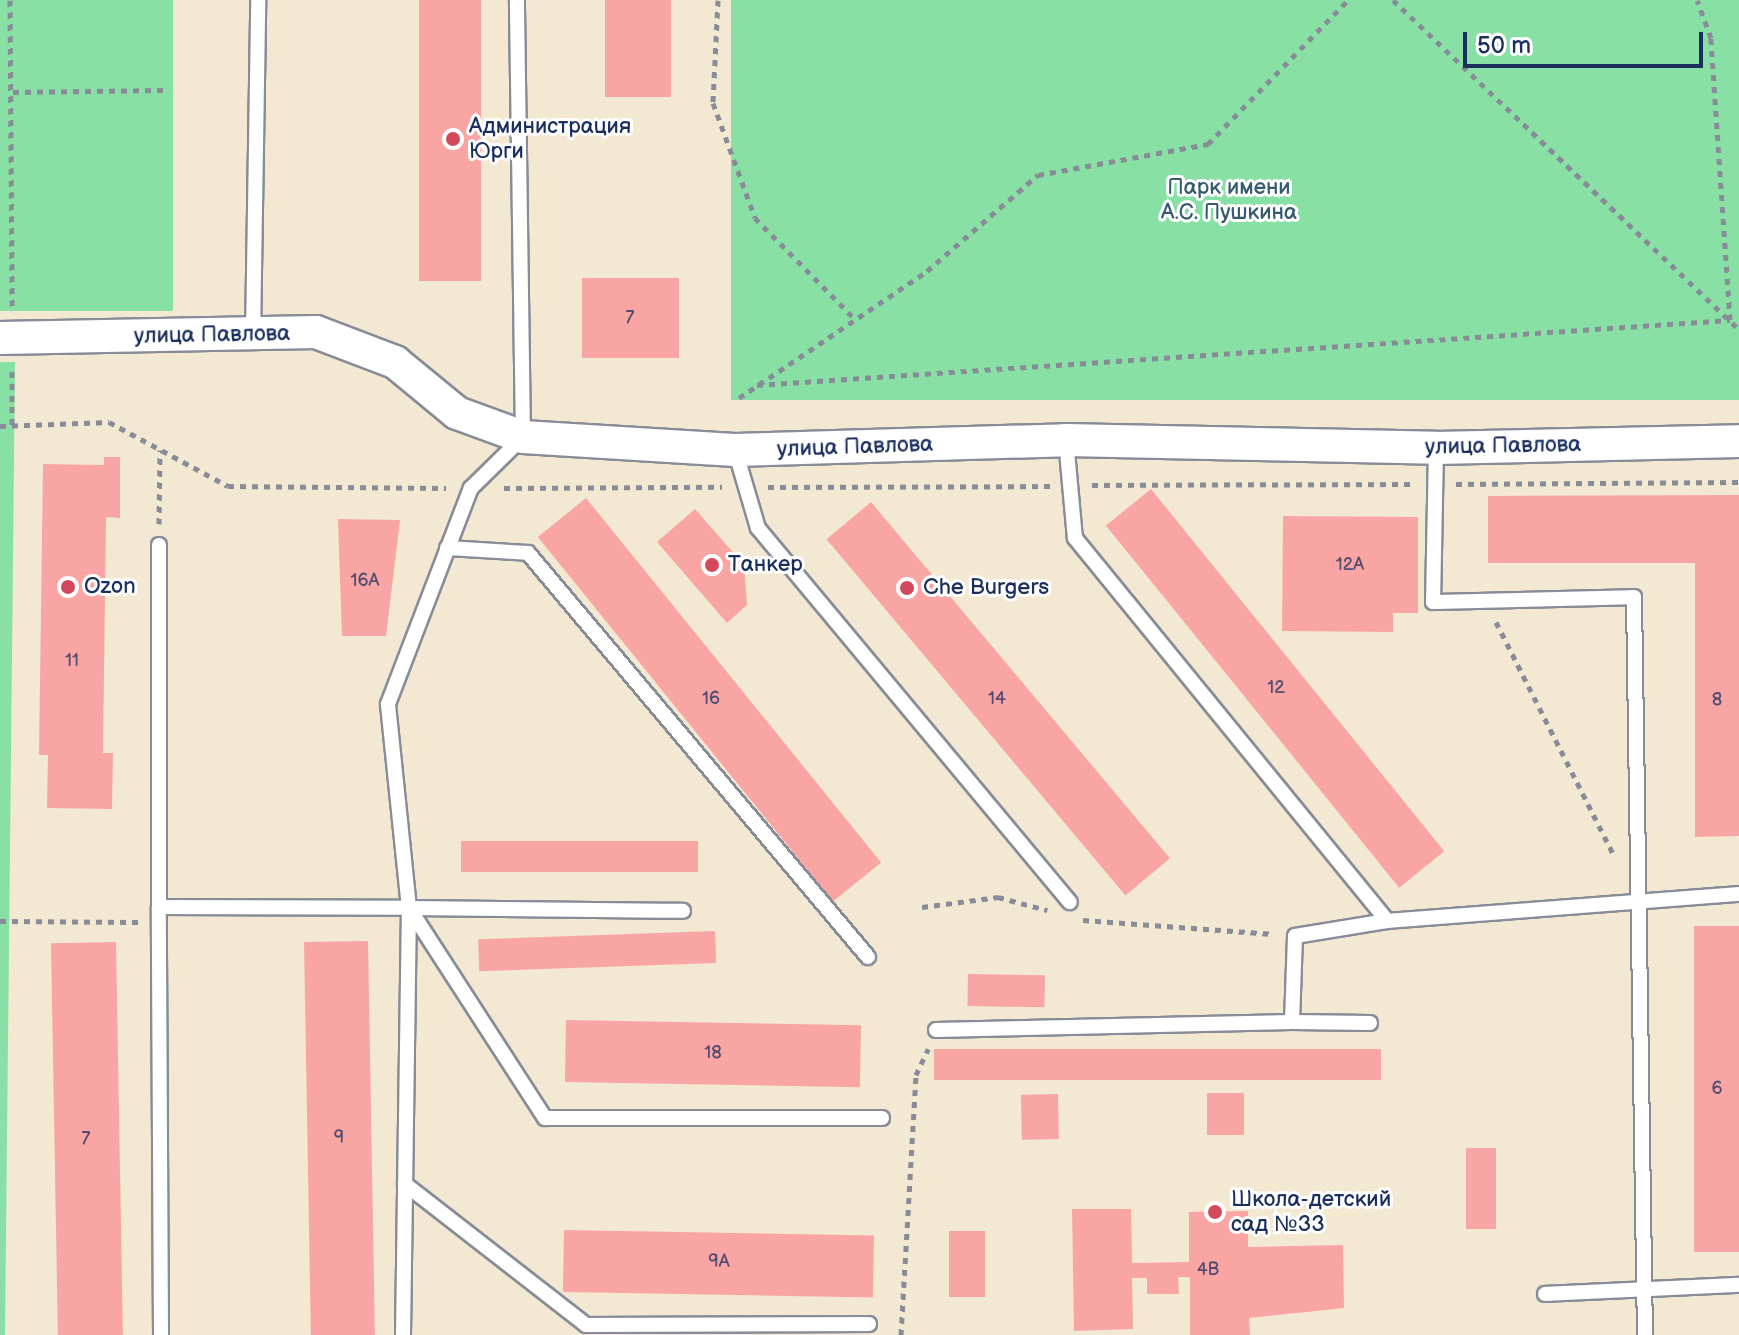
<!DOCTYPE html>
<html>
<head>
<meta charset="utf-8">
<style>
	body { margin:0 }
	#map { position:relative; width:1739px; height:1335px; overflow:hidden; background:#f3e9d2; font-family:"Balsamiq Sans",sans-serif }
	div>[style] { position:absolute }
	.green>* { inset:0; background:#89e0a4; transform-origin:0 0 }
	.building>* { inset:0; background:#f8a5a4; transform-origin:0 0 }
	.path>* { height:5px; margin-top:-2.5px; transform-origin:0; background:repeating-linear-gradient(90deg,#878c98 0 6px,transparent 0 12px) }
	.roads { filter:drop-shadow(2px 0 #878c98) drop-shadow(-2px 0 #878c98) drop-shadow(0 2px #878c98) drop-shadow(0 -2px #878c98) }
	.service>* { height:14px; margin:-7px; padding:0 7px; transform-origin:7px; border-radius:7px; background:#fff }
	.tertiary>* { height:32px; margin:-16px; padding:0 16px; transform-origin:16px; border-radius:16px; background:#fff }
	.dots>* { width:22px; height:22px; translate:-50% -50%; box-sizing:border-box; border:4px solid #fff; border-radius:50% }
	span { translate:-50% -50%; white-space:nowrap; text-align:center; line-height:1.15; -webkit-text-stroke:6px #fff; paint-order:stroke }
	.number-label { font-size:18px; color:#524c70 }
	.number-label span { -webkit-text-stroke-width:0 }
	.poi-label { font-size:22px; color:#1b2f5e }
	.left { translate:0 -50%; text-align:left }
	.park-label { font-size:22px; color:#365b70 }
	.street-label { font-size:22px; color:#1b2f5e }
	.scale { position:absolute; left:1463px; top:32px; width:240px; height:36px; box-sizing:border-box; border:4px solid #1b2f5e; border-top:0; padding-left:10px; font-size:24px; line-height:28px; white-space:nowrap; color:#1b2f5e; -webkit-text-stroke:6px #fff; paint-order:stroke }
</style>
</head>
<body>
<div id="map">
	<div class="green">
		<i style="left:0;top:0;width:173px;height:311px"></i>
		<i style="left:731px;top:0;width:1008px;height:400px"></i>
		<i style="clip-path:polygon(0 362px,15px 362px,5px 1335px,0 1335px)"></i>
	</div>
	<div class="building">
		<i style="left:419px;top:0;width:62px;height:281px"></i>
		<i style="left:605px;top:0;width:66px;height:97px"></i>
		<i style="left:582px;top:278px;width:97px;height:80px"></i>
		<i style="clip-path:polygon(104px 457px,120px 457px,120px 518px,106px 517px,103px 753px,113px 753px,112px 809px,47px 808px,48px 755px,39px 755px,43px 464px,104px 465px)"></i>
		<i style="left:1151px;top:489px;width:466px;height:58px;rotate:51deg"></i>
		<i style="clip-path:polygon(1739px 495px,1739px 836px,1695px 837px,1695px 563px,1488px 563px,1488px 496px)"></i>
		<i style="left:586px;top:498px;width:469px;height:62px;rotate:51deg"></i>
		<i style="left:871px;top:502px;width:465px;height:58px;rotate:50deg"></i>
		<i style="clip-path:polygon(695px 509px,744px 565px,747px 605px,727px 623px,657px 542px)"></i>
		<i style="clip-path:polygon(1283px 516px,1418px 517px,1418px 613px,1393px 613px,1393px 632px,1282px 631px)"></i>
		<i style="clip-path:polygon(338px 519px,400px 520px,386px 636px,342px 636px)"></i>
		<i style="left:698px;top:841px;width:31px;height:237px;rotate:90deg"></i>
		<i style="left:1694px;top:926px;width:45px;height:326px"></i>
		<i style="left:715px;top:931px;width:32px;height:237px;rotate:88deg"></i>
		<i style="left:368px;top:941px;width:394px;height:64px;rotate:89deg"></i>
		<i style="left:116px;top:942px;width:393px;height:65px;rotate:89deg"></i>
		<i style="left:968px;top:974px;width:77px;height:32px;rotate:1deg"></i>
		<i style="left:566px;top:1020px;width:295px;height:62px;rotate:1deg"></i>
		<i style="left:1381px;top:1049px;width:31px;height:447px;rotate:90deg"></i>
		<i style="left:1244px;top:1093px;width:42px;height:37px;rotate:90deg"></i>
		<i style="left:1058px;top:1094px;width:45px;height:37px;rotate:89deg"></i>
		<i style="left:1466px;top:1148px;width:30px;height:81px"></i>
		<i style="clip-path:polygon(1072px 1209px,1131px 1209px,1132px 1263px,1189px 1262px,1189px 1212px,1248px 1211px,1248px 1247px,1343px 1245px,1344px 1308px,1249px 1318px,1250px 1335px,1190px 1335px,1190px 1277px,1178px 1277px,1179px 1294px,1147px 1294px,1147px 1278px,1132px 1278px,1133px 1329px,1074px 1331px)"></i>
		<i style="left:564px;top:1230px;width:310px;height:62px;rotate:1deg"></i>
		<i style="left:949px;top:1231px;width:36px;height:66px"></i>
	</div>
	<div class="path">
		<i style="left:10px;top:0;width:307px;rotate:89.6deg"></i>
		<i style="left:718px;top:0;width:103px;rotate:92.8deg"></i>
		<i style="left:713px;top:103px;width:122px;rotate:69.9deg"></i>
		<i style="left:755px;top:218px;width:142px;rotate:45.3deg"></i>
		<i style="left:1393px;top:0;width:478px;rotate:43.6deg"></i>
		<i style="left:13px;top:92px;width:151px;rotate:-0.8deg"></i>
		<i style="left:757px;top:385px;width:975px;rotate:-3.82deg"></i>
		<i style="left:1730px;top:320px;width:283px;rotate:-93.9deg"></i>
		<i style="left:1711px;top:38px;width:40px;rotate:-110.2deg"></i>
		<i style="left:739px;top:398px;width:227px;rotate:-34deg"></i>
		<i style="left:927px;top:271px;width:147px;rotate:-40.9deg"></i>
		<i style="left:1038px;top:175px;width:173px;rotate:-10.3deg"></i>
		<i style="left:1208px;top:144px;width:201px;rotate:-45.8deg"></i>
		<i style="left:12px;top:425px;width:56px;rotate:-90deg"></i>
		<i style="left:0;top:426px;width:109px;rotate:-2.1deg"></i>
		<i style="left:109px;top:422px;width:135px;rotate:28.3deg"></i>
		<i style="left:228px;top:486px;width:218px;rotate:0.5deg"></i>
		<i style="left:1456px;top:484px;width:283px;rotate:-0.4deg"></i>
		<i style="left:1092px;top:485px;width:322px;rotate:-0.2deg"></i>
		<i style="left:768px;top:487px;width:282px;rotate:-0.2deg"></i>
		<i style="left:504px;top:488px;width:218px;rotate:-0.3deg"></i>
		<i style="left:159px;top:524px;width:74px;rotate:-89.2deg"></i>
		<i style="left:1496px;top:622px;width:262px;rotate:63.2deg"></i>
		<i style="left:922px;top:907px;width:77px;rotate:-7.5deg"></i>
		<i style="left:998px;top:897px;width:51px;rotate:14.9deg"></i>
		<i style="left:1083px;top:920px;width:191px;rotate:4.2deg"></i>
		<i style="left:0;top:921px;width:138px;rotate:0.4deg"></i>
		<i style="left:901px;top:1335px;width:260px;rotate:-86.7deg"></i>
		<i style="left:916px;top:1075px;width:29px;rotate:-65deg"></i>
	</div>
	<div class="roads">
		<div class="service">
			<i style="left:253px;top:336px;width:336px;rotate:-89.1deg"></i>
			<i style="left:1066px;top:440px;width:98px;rotate:84.8deg"></i>
			<i style="left:1075px;top:538px;width:494px;rotate:50.8deg"></i>
			<i style="left:1436px;top:448px;width:154px;rotate:91.1deg"></i>
			<i style="left:1433px;top:602px;width:201px;rotate:-1.4deg"></i>
			<i style="left:1634px;top:597px;width:738px;rotate:89.15deg"></i>
			<i style="left:735px;top:450px;width:81px;rotate:73.6deg"></i>
			<i style="left:758px;top:528px;width:487px;rotate:50.2deg"></i>
			<i style="left:447px;top:548px;width:81px;rotate:3.5deg"></i>
			<i style="left:528px;top:553px;width:528px;rotate:49.92deg"></i>
			<i style="left:159px;top:907px;width:362px;rotate:-90deg"></i>
			<i style="left:409px;top:908px;width:274px;rotate:0.6deg"></i>
			<i style="left:1292px;top:1022px;width:78px;rotate:0.7deg"></i>
			<i style="left:936px;top:1030px;width:356px;rotate:-1.3deg"></i>
			<i style="left:1292px;top:1022px;width:86px;rotate:-88deg"></i>
			<i style="left:1295px;top:936px;width:93px;rotate:-9.3deg"></i>
			<i style="left:1387px;top:921px;width:353px;rotate:-4.4deg"></i>
			<i style="left:405px;top:1184px;width:229px;rotate:37.9deg"></i>
			<i style="left:586px;top:1325px;width:283px;rotate:-0.2deg"></i>
			<i style="left:1545px;top:1294px;width:194px;rotate:-2.7deg"></i>
			<i style="left:161px;top:1335px;width:428px;rotate:-90.3deg"></i>
			<i style="left:159px;top:907px;width:250px;rotate:0.2deg"></i>
			<i style="left:409px;top:908px;width:250px;rotate:57.1deg"></i>
			<i style="left:545px;top:1118px;width:337px"></i>
			<i style="left:403px;top:1335px;width:427px;rotate:-89.2deg"></i>
			<i style="left:409px;top:908px;width:205px;rotate:-95.9deg"></i>
			<i style="left:388px;top:704px;width:231px;rotate:-69deg"></i>
			<i style="left:471px;top:488px;width:73px;rotate:-44.4deg"></i>
			<i style="left:523px;top:437px;width:437px;rotate:-90.8deg"></i>
		</div>
		<div class="tertiary">
			<i style="left:0;top:338px;width:316px;rotate:-1.1deg"></i>
			<i style="left:316px;top:332px;width:85px;rotate:20.8deg"></i>
			<i style="left:395px;top:362px;width:80px;rotate:39.4deg"></i>
			<i style="left:457px;top:413px;width:70px;rotate:20deg"></i>
			<i style="left:523px;top:437px;width:212px;rotate:3.5deg"></i>
			<i style="left:735px;top:450px;width:331px;rotate:-1.7deg"></i>
			<i style="left:1066px;top:440px;width:370px;rotate:1.2deg"></i>
			<i style="left:1436px;top:448px;width:303px;rotate:-1.3deg"></i>
		</div>
	</div>
	<div class="dots">
		<i style="left:453px;top:139px;background:#d1495b"></i>
		<i style="left:712px;top:565px;background:#d1495b"></i>
		<i style="left:68px;top:587px;background:#d1495b"></i>
		<i style="left:907px;top:588px;background:#d1495b"></i>
		<i style="left:1215px;top:1212px;background:#d1495b"></i>
	</div>
	<div class="number-label">
		<span style="left:630px;top:318px">7</span>
		<span style="left:1350px;top:565px">12А</span>
		<span style="left:365px;top:581px">16А</span>
		<span style="left:72px;top:661px">11</span>
		<span style="left:1276px;top:688px">12</span>
		<span style="left:711px;top:699px">16</span>
		<span style="left:997px;top:699px">14</span>
		<span style="left:1717px;top:700px">8</span>
		<span style="left:713px;top:1053px">18</span>
		<span style="left:1717px;top:1089px">6</span>
		<span style="left:339px;top:1138px">9</span>
		<span style="left:86px;top:1139px">7</span>
		<span style="left:719px;top:1262px">9А</span>
		<span style="left:1208px;top:1270px">4В</span>
	</div>
	<div class="poi-label">
		<span class="left" style="left:469px;top:139px">Администрация<br>Юрги</span>
		<span class="left" style="left:728px;top:565px">Танкер</span>
		<span class="left" style="left:84px;top:587px">Ozon</span>
		<span class="left" style="left:923px;top:588px">Che Burgers</span>
		<span class="left" style="left:1231px;top:1212px">Школа-детский<br>сад №33</span>
	</div>
	<div class="park-label">
		<span style="left:1229px;top:200px">Парк имени<br>А.С. Пушкина</span>
	</div>
	<div class="street-label">
		<span style="left:212px;top:335px;rotate:-1deg">улица Павлова</span>
		<span style="left:1503px;top:446px;rotate:-1deg">улица Павлова</span>
		<span style="left:855px;top:447px;rotate:-2deg">улица Павлова</span>
	</div>
	<div class="scale">50 m</div>
</div>
</body>
</html>
